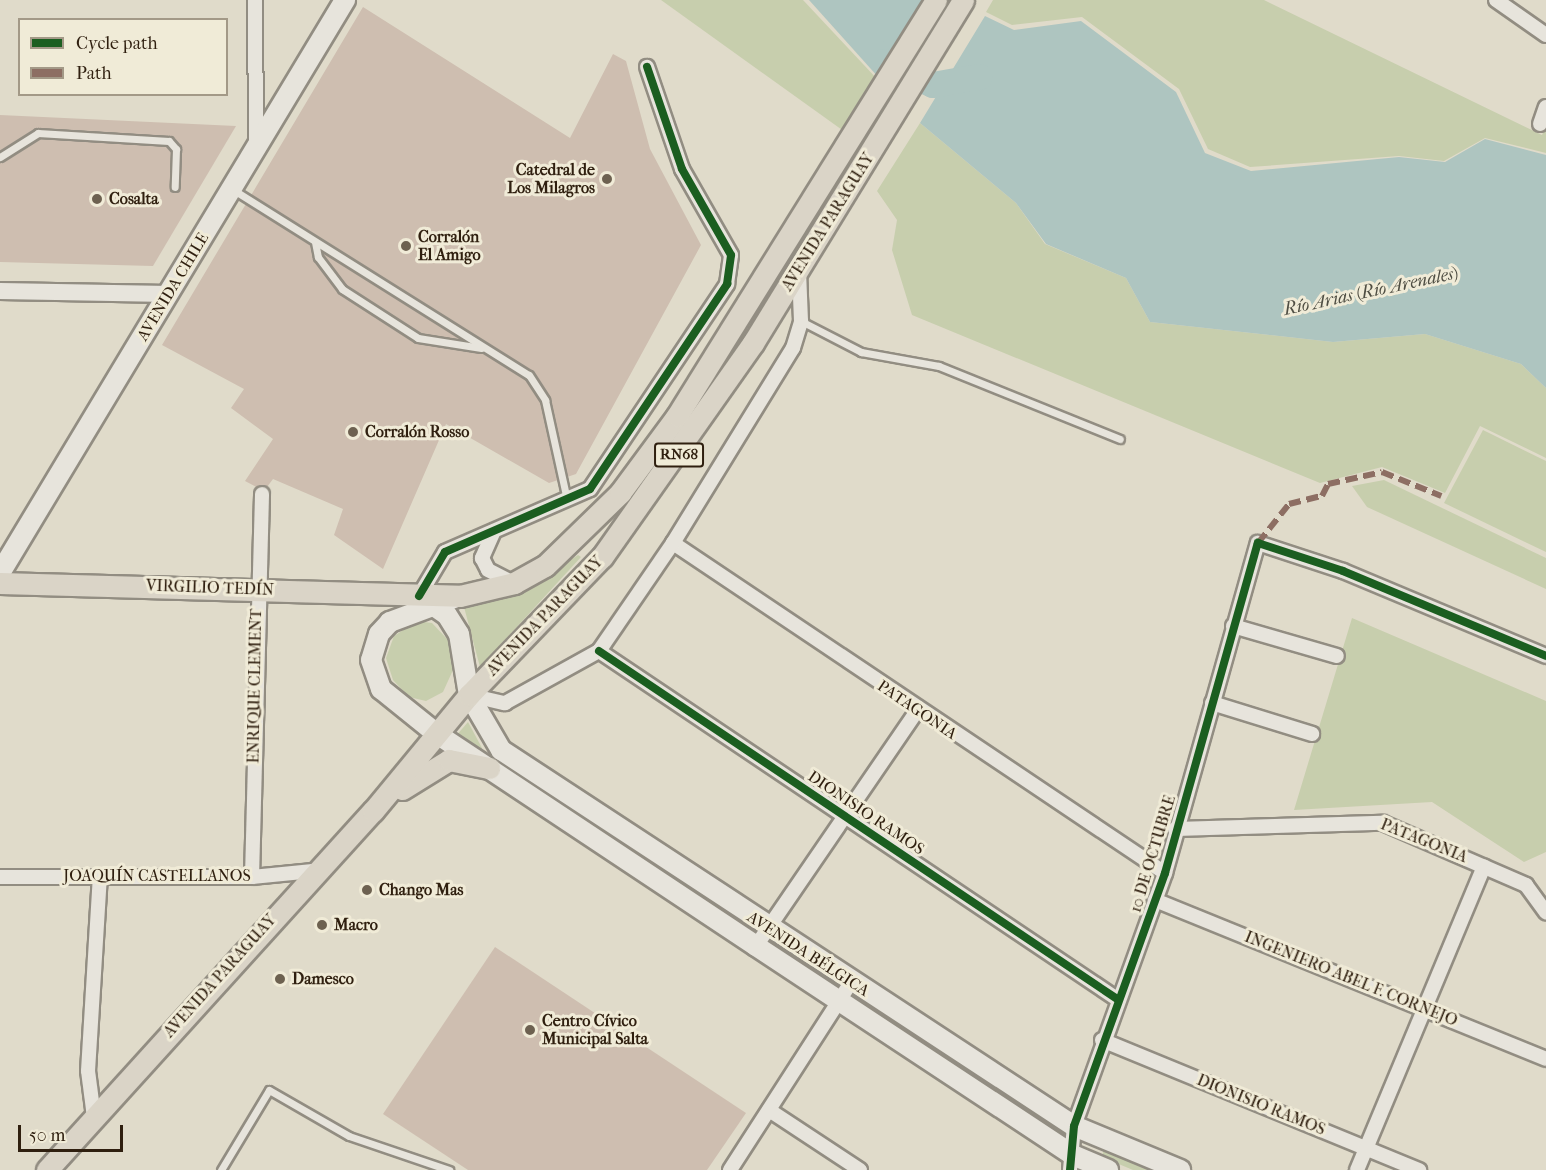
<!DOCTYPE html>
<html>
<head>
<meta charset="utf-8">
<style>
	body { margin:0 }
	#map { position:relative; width:1546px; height:1170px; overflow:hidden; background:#e0dbca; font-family:"IM FELL French Canon",serif }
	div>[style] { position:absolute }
	.green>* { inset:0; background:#c7cead; transform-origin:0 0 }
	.water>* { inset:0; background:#aec5c0 }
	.river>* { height:26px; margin:-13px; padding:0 13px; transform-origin:13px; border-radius:13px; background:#aec5c0 }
	.building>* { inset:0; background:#cebeb0 }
	.roads { filter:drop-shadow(2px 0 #928d82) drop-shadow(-2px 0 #928d82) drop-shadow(0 2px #928d82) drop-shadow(0 -2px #928d82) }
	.service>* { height:7px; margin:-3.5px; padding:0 3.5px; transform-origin:3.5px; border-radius:3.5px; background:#e7e4dc }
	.minor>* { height:14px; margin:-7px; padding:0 7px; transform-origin:7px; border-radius:7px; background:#e7e4dc }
	.tertiary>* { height:16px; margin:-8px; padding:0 8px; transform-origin:8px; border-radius:8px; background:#e7e4dc }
	.secondary>* { height:20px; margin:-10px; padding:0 10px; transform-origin:10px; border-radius:10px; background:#e7e4dc }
	.primary>* { height:21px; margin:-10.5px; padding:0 10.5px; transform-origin:10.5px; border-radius:10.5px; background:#dad4c7 }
	.quiet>* { height:6px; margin-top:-3px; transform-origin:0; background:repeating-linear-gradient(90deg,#8d6e63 0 12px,transparent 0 18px) }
	.cycleway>* { height:8px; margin:-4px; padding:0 4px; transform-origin:4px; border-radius:4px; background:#1b5e20 }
	.dots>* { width:16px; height:16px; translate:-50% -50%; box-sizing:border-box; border:3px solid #f0ebd7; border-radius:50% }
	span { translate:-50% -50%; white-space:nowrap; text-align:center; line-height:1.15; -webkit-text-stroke:6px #f0ebd7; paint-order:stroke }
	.shield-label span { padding:2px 4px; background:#f0ebd7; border:2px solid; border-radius:4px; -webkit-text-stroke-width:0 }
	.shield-label { font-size:15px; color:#2f1f0f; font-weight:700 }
	.poi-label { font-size:16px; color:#2f1f0f; font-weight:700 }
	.right { translate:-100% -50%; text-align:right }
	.left { translate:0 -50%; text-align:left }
	.street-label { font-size:16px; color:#2f1f0f }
	.water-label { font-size:18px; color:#4f4e43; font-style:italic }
	.legend { position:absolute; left:18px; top:18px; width:210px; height:78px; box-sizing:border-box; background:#f0ebd7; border:2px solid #a39987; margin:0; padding:8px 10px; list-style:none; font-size:18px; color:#2f1f0f }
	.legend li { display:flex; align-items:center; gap:12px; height:30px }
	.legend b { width:30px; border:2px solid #a39987 }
	.scale { position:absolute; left:18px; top:1125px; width:105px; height:27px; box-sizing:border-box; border:3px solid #2f1f0f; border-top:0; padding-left:8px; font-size:18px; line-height:21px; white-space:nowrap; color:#2f1f0f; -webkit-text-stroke:4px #f0ebd7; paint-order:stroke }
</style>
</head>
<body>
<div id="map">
	<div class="green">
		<i style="clip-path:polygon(661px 0,803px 0,878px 80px,845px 132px)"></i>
		<i style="clip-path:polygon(993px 0,1264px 0,1542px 135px,1546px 126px,1546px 153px,1485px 138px,1444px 161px,1399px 156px,1250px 167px,1208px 149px,1179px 89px,1082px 17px,1012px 25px,986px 12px)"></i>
		<i style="clip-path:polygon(920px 123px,1016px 203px,1045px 244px,1126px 278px,1150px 322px,1333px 342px,1425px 334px,1521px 364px,1546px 388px,1546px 458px,1480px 426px,1445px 493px,1382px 467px,1320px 483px,912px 315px,892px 250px,897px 220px,877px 191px)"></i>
		<i style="clip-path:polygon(1483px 430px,1546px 461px,1546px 552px,1444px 503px)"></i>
		<i style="clip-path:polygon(1384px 480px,1546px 558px,1546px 589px,1367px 507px,1352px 486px)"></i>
		<i style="clip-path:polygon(578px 555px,581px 557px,480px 667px,464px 607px,524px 591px)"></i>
		<i style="clip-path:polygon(1352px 618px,1546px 701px,1546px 852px,1524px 862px,1432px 802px,1294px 810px)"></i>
		<i style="clip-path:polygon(417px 621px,432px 623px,448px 640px,453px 670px,443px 692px,426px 701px,409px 697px,393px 680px,386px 658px,394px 636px)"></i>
		<i style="clip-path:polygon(468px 722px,482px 748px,483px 755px,455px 737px)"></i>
		<i style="clip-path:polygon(506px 764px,753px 927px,753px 930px,505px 771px)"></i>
		<i style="left:779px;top:944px;width:65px;height:6px;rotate:32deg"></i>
		<i style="clip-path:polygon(864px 1002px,1055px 1129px,1058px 1135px,861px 1007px)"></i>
		<i style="clip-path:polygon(1104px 1148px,1158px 1170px,1133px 1170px,1102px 1157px)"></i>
	</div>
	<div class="water">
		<i style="clip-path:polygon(809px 0,927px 0,879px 78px)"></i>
		<i style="clip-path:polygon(985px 16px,1014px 30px,1081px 21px,1176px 92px,1205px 153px,1251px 171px,1399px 157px,1445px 162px,1485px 139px,1546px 155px,1546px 388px,1521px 364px,1425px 334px,1333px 342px,1150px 322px,1126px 278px,1046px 244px,1016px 203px,920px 123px)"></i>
	</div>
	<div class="river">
		<i style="left:830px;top:0;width:82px;rotate:48.9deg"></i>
		<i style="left:884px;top:62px;width:54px;rotate:25.1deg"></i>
		<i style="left:933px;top:85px;width:47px;rotate:-9.9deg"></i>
	</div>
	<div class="building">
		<i style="clip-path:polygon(363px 7px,570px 138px,613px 54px,626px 61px,650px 149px,701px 245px,576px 474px,549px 483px,446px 424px,383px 569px,334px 535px,343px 509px,273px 479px,264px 491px,245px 481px,273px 439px,231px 408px,244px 389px,162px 345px)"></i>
		<i style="clip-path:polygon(0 115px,236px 126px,153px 266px,0 262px)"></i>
		<i style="clip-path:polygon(495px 947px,746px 1113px,707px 1170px,468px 1170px,383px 1114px)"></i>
	</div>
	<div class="roads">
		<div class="service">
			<i style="left:0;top:157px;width:45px;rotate:-32.3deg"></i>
			<i style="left:38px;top:133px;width:131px;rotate:3.5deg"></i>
			<i style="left:169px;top:141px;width:11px;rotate:49deg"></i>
			<i style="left:176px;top:149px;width:38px;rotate:92deg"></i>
			<i style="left:232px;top:189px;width:350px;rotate:32.1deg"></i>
			<i style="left:529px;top:375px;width:30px;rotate:57deg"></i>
			<i style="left:545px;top:400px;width:102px;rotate:77.6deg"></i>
			<i style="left:315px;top:242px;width:15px;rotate:79deg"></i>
			<i style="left:318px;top:257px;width:40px;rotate:53deg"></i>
			<i style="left:342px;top:289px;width:90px;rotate:32.8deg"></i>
			<i style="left:418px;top:338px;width:64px;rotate:9deg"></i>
			<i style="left:801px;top:321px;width:68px;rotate:27.3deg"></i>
			<i style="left:861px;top:352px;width:79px;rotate:10.2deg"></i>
			<i style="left:939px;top:366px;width:195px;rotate:22deg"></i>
			<i style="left:221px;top:1170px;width:93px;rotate:-59deg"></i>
			<i style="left:269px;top:1090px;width:92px;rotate:29.9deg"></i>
			<i style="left:349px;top:1136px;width:106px;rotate:18.8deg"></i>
		</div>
		<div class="minor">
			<i style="left:255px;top:0;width:145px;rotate:89.6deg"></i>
			<i style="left:1496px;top:0;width:61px;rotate:35deg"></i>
			<i style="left:1540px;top:124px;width:18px;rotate:-71deg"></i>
			<i style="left:494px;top:531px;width:30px;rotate:114deg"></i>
			<i style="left:482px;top:558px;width:13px;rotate:63deg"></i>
			<i style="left:488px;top:570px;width:29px;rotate:27deg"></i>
			<i style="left:673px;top:543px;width:592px;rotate:33.85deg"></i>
			<i style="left:419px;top:596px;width:51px;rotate:-59.4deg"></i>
			<i style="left:445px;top:552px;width:158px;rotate:-23.5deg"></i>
			<i style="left:590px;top:489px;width:247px;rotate:-56.2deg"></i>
			<i style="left:727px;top:284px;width:29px;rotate:-82deg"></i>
			<i style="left:731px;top:255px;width:99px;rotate:-119.7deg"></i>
			<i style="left:682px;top:169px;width:108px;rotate:-108.9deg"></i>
			<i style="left:1233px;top:626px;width:108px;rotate:16.1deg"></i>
			<i style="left:599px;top:651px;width:624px;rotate:33.89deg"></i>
			<i style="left:469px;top:695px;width:37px;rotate:13deg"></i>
			<i style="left:505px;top:703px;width:107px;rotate:-29deg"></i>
			<i style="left:599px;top:651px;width:131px;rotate:-55.6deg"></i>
			<i style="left:673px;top:543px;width:229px;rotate:-58.4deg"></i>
			<i style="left:793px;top:348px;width:28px;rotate:-73deg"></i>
			<i style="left:801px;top:321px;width:50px;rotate:-92.3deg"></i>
			<i style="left:1212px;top:703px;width:105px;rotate:17.2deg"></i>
			<i style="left:1175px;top:829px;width:208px;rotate:-1.7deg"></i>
			<i style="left:1383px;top:823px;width:156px;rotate:23.4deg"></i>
			<i style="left:1526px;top:885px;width:34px;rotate:54deg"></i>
			<i style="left:0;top:877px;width:252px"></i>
			<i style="left:252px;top:877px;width:61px;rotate:-5.6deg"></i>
			<i style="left:252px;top:877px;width:383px;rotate:-88.5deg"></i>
			<i style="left:1155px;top:900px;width:422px;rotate:22.1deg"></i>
			<i style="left:756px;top:946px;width:285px;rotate:-55.6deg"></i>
			<i style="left:1102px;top:1040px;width:343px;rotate:22.3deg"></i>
			<i style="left:769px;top:1110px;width:109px;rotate:33.4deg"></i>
			<i style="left:94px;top:1117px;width:46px;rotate:-97.4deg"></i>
			<i style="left:88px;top:1071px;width:195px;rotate:-86.5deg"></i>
			<i style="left:730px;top:1170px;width:224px;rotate:-57.2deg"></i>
			<i style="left:1070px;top:1170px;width:44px;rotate:-84.8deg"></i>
			<i style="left:1074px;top:1126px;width:269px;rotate:-70.2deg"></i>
			<i style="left:1165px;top:873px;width:343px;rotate:-74.3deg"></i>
			<i style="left:1258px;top:543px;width:89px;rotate:18.2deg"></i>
			<i style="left:1343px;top:571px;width:220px;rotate:22.7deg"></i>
			<i style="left:1357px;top:1170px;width:329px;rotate:-67.3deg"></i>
		</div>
		<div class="tertiary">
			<i style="left:0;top:291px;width:169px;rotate:1deg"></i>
		</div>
		<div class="secondary">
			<i style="left:0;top:573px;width:669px;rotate:-58.95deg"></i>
			<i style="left:457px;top:597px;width:72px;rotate:159.5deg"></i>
			<i style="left:390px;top:622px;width:16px;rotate:133deg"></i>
			<i style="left:379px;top:634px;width:27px;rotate:107deg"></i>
			<i style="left:371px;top:660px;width:31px;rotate:71deg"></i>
			<i style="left:381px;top:689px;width:72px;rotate:38.8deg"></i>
			<i style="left:437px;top:734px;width:383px;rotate:33.6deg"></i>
			<i style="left:756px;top:946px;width:382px;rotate:33.4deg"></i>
			<i style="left:1075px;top:1156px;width:36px;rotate:23deg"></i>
			<i style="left:427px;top:601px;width:24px;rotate:35deg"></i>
			<i style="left:447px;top:615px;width:22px;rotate:58deg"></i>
			<i style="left:459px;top:634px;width:62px;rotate:80.7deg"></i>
			<i style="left:469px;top:695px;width:64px;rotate:59.8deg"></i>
			<i style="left:501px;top:750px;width:685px;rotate:33.27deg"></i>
			<i style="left:1074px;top:1126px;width:115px;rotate:22.5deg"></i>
		</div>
		<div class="primary">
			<i style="left:0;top:583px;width:460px;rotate:1.6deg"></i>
			<i style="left:460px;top:596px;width:56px;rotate:-13.5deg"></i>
			<i style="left:514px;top:583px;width:35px;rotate:-29deg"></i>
			<i style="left:545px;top:566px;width:105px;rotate:-44.2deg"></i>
			<i style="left:620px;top:493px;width:96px;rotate:-53.5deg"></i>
			<i style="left:677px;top:416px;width:490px;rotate:-58.1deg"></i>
			<i style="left:402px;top:789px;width:55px;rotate:-31.7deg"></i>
			<i style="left:449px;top:760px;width:41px;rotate:11.3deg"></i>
			<i style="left:47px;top:1170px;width:485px;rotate:-47.8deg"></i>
			<i style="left:373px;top:811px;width:151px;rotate:-50.4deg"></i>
			<i style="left:469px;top:695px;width:192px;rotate:-46.1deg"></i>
			<i style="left:602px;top:557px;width:262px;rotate:-54.8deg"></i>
			<i style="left:753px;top:343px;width:402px;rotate:-58.5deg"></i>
		</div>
	</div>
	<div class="quiet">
		<i style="left:1258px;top:543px;width:50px;rotate:-51.5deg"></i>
		<i style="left:1289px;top:504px;width:34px;rotate:-14deg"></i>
		<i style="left:1322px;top:496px;width:13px;rotate:-63deg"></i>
		<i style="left:1328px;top:484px;width:55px;rotate:-12.5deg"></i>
		<i style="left:1382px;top:472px;width:64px;rotate:22.1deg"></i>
	</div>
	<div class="cycleway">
		<i style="left:419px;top:596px;width:51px;rotate:-59.4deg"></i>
		<i style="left:445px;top:552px;width:158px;rotate:-23.5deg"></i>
		<i style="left:590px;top:489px;width:247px;rotate:-56.2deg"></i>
		<i style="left:727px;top:284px;width:29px;rotate:-82deg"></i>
		<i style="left:731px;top:255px;width:99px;rotate:-119.7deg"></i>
		<i style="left:682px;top:169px;width:108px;rotate:-108.9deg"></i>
		<i style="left:599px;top:651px;width:624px;rotate:33.89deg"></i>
		<i style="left:1070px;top:1170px;width:44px;rotate:-84.8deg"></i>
		<i style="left:1074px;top:1126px;width:269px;rotate:-70.2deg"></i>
		<i style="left:1165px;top:873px;width:343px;rotate:-74.3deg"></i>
		<i style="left:1258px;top:543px;width:89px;rotate:18.2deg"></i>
		<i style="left:1343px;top:571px;width:220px;rotate:22.7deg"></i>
	</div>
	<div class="dots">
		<i style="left:607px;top:179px;background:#6d6150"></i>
		<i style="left:97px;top:199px;background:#6d6150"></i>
		<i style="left:406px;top:246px;background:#6d6150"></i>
		<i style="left:353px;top:432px;background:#6d6150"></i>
		<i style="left:367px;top:890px;background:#6d6150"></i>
		<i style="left:322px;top:925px;background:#6d6150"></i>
		<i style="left:280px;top:979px;background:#6d6150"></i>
		<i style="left:530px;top:1030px;background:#6d6150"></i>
	</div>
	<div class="shield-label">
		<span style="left:679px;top:455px">RN68</span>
	</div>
	<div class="poi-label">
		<span class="right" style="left:595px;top:179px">Catedral de<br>Los Milagros</span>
		<span class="left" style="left:109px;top:199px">Cosalta</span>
		<span class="left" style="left:418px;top:246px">Corralón<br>El Amigo</span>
		<span class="left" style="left:365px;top:432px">Corralón Rosso</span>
		<span class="left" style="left:379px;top:890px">Chango Mas</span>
		<span class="left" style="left:334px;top:925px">Macro</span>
		<span class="left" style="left:292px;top:979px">Damesco</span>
		<span class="left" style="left:542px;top:1030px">Centro Cívico<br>Municipal Salta</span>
	</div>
	<div class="street-label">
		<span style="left:828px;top:222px;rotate:-58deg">AVENIDA PARAGUAY</span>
		<span style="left:173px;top:287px;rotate:-59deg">AVENIDA CHILE</span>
		<span style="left:210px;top:588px;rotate:2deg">VIRGILIO TEDÍN</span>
		<span style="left:545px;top:616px;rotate:-46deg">AVENIDA PARAGUAY</span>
		<span style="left:255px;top:686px;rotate:-89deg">ENRIQUE CLEMENT</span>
		<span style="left:917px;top:710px;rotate:34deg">PATAGONIA</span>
		<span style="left:866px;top:813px;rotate:34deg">DIONISIO RAMOS</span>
		<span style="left:1424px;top:841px;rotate:22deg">PATAGONIA</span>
		<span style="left:1153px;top:854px;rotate:-73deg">10 DE OCTUBRE</span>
		<span style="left:157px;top:876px">JOAQUÍN CASTELLANOS</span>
		<span style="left:808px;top:954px;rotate:33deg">AVENIDA BÉLGICA</span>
		<span style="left:220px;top:976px;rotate:-48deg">AVENIDA PARAGUAY</span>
		<span style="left:1351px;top:979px;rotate:22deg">INGENIERO ABEL F. CORNEJO</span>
		<span style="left:1261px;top:1105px;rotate:22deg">DIONISIO RAMOS</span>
	</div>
	<div class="water-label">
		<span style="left:1371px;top:292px;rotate:-12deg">Río Arias (Río Arenales)</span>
	</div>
	<ul class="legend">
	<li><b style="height:8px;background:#1b5e20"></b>Cycle path</li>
	<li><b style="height:8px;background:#8d6e63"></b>Path</li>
	</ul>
	<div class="scale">50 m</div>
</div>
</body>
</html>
